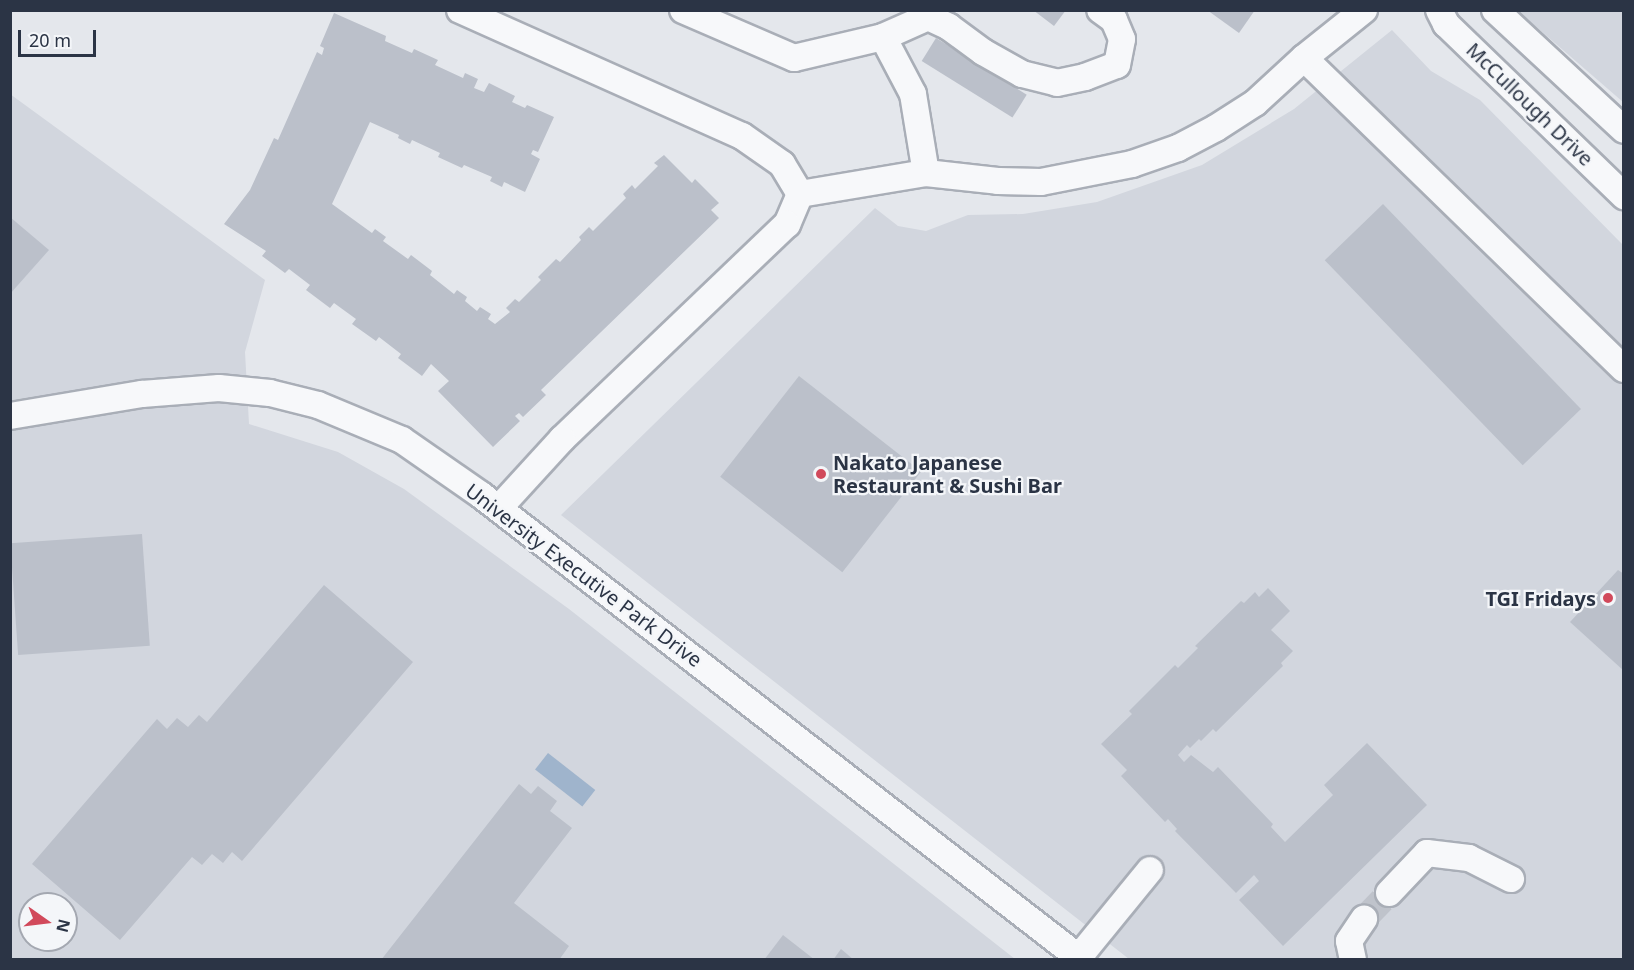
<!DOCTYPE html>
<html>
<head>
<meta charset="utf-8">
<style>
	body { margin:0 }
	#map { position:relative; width:1634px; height:970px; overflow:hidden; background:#e4e7ec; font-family:"Noto Sans",sans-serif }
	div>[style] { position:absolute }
	.built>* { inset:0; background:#d2d6de }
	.water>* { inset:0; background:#9fb4cc; transform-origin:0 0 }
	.building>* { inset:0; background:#bbc0ca; transform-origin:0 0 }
	.minor-tunnel>* { height:26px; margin-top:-13px; transform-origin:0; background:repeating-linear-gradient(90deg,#bfc3cb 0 26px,transparent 0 39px) }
	.roads { filter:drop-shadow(2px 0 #a9aeb7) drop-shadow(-2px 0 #a9aeb7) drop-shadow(0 2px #a9aeb7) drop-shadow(0 -2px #a9aeb7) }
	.minor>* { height:26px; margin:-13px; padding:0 13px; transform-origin:13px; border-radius:13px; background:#f7f8fa }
	.dots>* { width:16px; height:16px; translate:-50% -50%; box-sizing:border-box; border:3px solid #f4f6f9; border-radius:50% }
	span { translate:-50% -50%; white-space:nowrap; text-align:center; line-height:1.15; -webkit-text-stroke:4.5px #f4f6f9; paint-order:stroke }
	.street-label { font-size:20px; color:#2b3445 }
	.poi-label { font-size:20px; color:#2b3445; font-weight:700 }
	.left { translate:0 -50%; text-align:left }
	.right { translate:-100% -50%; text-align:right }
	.frame { position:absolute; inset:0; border:12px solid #2b3445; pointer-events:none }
	.north { position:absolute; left:18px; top:892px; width:60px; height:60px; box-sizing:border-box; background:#f4f6f9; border:2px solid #a4a8b1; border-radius:50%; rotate:104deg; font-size:16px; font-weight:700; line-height:24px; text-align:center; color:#2b3445 }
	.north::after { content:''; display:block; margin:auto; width:21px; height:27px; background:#d1495b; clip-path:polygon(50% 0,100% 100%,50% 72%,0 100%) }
	.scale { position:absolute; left:18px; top:30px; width:78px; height:27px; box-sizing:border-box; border:3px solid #2b3445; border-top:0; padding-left:8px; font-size:18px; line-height:21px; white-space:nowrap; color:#2b3445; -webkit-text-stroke:4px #f4f6f9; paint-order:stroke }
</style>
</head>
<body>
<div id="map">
	<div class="built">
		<i style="clip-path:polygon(1518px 11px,1623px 11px,1623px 102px)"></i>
		<i style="clip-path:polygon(1392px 30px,1431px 71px,1480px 100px,1623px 245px,1623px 959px,1129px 959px,561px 515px,875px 208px,898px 226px,926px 231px,968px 215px,1023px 214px,1097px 202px,1202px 165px,1294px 109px)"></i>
		<i style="clip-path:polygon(evenodd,10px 94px,265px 280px,245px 352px,249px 424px,338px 452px,404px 489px,569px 609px,1015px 959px,11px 959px,10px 94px,30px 904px,66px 904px,66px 940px,30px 940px,30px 904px)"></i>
	</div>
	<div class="water">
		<i style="left:548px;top:753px;width:60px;height:21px;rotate:38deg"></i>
	</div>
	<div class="building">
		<i style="clip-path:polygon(1033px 10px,1066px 10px,1054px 26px)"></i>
		<i style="clip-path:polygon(1207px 10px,1255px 10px,1239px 33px)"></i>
		<i style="clip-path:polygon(334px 13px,386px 36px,385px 41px,412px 53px,414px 49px,438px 60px,435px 65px,463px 78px,465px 73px,478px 79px,474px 88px,484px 92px,489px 83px,515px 96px,512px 102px,525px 108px,527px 105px,554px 117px,538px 152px,533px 150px,531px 154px,540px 159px,525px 192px,504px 182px,502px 187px,490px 181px,492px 177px,464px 165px,462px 168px,438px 157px,440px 153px,412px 140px,410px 144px,398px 138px,399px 135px,370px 122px,332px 204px,372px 233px,375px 229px,386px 237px,383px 241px,408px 259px,411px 255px,432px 271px,430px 275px,454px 294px,457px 290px,467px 297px,465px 301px,477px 311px,480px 307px,491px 314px,488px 319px,495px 324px,510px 312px,506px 308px,515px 299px,519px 302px,541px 280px,538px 277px,556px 259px,560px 262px,581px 240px,579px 237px,589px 227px,593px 231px,626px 198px,623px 194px,632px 185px,635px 189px,658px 166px,654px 163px,664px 155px,692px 183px,695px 179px,719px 203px,711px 210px,719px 218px,541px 390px,546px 395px,523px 417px,519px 413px,515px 416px,520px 421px,493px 447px,438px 391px,449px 381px,431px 364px,422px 376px,398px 358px,401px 354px,379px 337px,376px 341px,352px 324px,356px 319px,334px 303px,330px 308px,306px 290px,310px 285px,289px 269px,285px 273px,262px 256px,266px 251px,224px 224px,250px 190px,274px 138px,278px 140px,317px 52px,322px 55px,324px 48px,320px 46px)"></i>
		<i style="left:936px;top:38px;width:107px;height:27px;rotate:32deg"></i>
		<i style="left:1383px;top:204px;width:285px;height:81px;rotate:46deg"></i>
		<i style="clip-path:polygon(10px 217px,49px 250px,10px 294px)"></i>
		<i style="left:799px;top:376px;width:155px;height:128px;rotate:38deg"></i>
		<i style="left:142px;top:534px;width:112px;height:132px;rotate:86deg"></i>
		<i style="clip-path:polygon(1618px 570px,1624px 574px,1624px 671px,1570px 622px)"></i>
		<i style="clip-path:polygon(324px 585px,413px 662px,242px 861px,232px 852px,223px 863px,212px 854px,202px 865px,192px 857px,120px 940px,32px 864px,157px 719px,167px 729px,177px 718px,188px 727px,199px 715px,207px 722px)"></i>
		<i style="clip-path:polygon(1268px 588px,1290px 611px,1271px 630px,1293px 651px,1281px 663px,1283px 666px,1216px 732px,1213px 729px,1201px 741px,1199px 739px,1190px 748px,1187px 745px,1178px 755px,1184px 762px,1191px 755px,1213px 772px,1218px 767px,1273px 824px,1271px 827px,1285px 842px,1333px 795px,1324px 785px,1367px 743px,1427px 805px,1283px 946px,1239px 900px,1259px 881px,1254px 875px,1236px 893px,1175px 831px,1177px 829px,1168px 819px,1165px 822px,1121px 776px,1127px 770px,1101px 744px,1132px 714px,1129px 711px,1175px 665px,1178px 668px,1198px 648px,1195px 646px,1241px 601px,1244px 603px,1255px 592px,1259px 597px)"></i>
		<i style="clip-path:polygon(519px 784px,531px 794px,538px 786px,557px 801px,550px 811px,572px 828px,514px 903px,569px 946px,559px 960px,381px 960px)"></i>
		<i style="clip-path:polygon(783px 935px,815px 960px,764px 960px)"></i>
		<i style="clip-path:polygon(841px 949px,854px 960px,833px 960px)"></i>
	</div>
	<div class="minor-tunnel">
		<i style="left:1364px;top:919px;width:36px;rotate:-46deg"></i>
	</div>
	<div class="roads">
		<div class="minor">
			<i style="left:460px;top:10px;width:309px;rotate:24.1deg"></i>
			<i style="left:742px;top:136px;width:49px;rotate:35deg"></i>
			<i style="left:782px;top:164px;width:35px;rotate:59deg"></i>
			<i style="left:800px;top:194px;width:33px;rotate:113deg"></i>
			<i style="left:787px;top:224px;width:311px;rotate:136.3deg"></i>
			<i style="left:562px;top:439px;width:93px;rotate:132.4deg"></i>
			<i style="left:683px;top:10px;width:121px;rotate:23.4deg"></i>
			<i style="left:794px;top:58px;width:91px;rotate:-13.3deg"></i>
			<i style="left:883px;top:37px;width:49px;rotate:-24deg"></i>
			<i style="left:928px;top:17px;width:8px;rotate:-67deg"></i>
			<i style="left:1439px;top:10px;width:16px;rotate:63deg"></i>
			<i style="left:1446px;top:24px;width:248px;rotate:44deg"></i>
			<i style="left:1495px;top:10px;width:176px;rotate:42.9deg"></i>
			<i style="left:928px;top:17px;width:23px;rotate:25deg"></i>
			<i style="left:949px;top:27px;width:42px;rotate:36.3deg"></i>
			<i style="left:983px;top:52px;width:45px;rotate:29.4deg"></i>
			<i style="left:1022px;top:74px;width:36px;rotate:14deg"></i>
			<i style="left:1057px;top:83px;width:29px;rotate:-12deg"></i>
			<i style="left:1085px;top:77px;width:34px;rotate:-21deg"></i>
			<i style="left:1117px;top:65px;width:26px;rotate:-79deg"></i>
			<i style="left:1122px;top:39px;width:21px;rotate:-113deg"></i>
			<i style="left:1114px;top:20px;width:17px;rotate:-144deg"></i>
			<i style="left:883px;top:37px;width:64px;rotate:62.2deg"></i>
			<i style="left:913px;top:94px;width:80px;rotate:80.7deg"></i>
			<i style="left:1304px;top:58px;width:446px;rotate:44.2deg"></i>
			<i style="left:800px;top:194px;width:128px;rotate:-9.5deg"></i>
			<i style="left:926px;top:173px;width:72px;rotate:6.3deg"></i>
			<i style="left:998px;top:181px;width:43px;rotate:1.3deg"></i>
			<i style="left:1041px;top:182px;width:93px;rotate:-11.2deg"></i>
			<i style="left:1132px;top:164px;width:49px;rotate:-19.2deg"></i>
			<i style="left:1178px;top:148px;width:43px;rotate:-27.8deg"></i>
			<i style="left:1216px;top:128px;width:46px;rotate:-32.7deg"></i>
			<i style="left:1255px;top:103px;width:67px;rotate:-42.6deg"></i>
			<i style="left:1304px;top:58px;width:77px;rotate:-38.7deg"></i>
			<i style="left:10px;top:416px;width:134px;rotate:-9.5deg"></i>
			<i style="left:142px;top:394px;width:77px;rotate:-4.5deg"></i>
			<i style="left:219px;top:388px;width:51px;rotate:5.6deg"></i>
			<i style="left:270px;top:393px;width:49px;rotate:14deg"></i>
			<i style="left:318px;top:405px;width:91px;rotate:22.6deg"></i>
			<i style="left:402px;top:440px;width:96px;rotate:34.8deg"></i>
			<i style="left:481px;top:495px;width:760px;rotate:37.73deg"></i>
			<i style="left:1389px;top:893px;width:55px;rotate:-46.5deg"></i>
			<i style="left:1427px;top:853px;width:42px;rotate:6.8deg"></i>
			<i style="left:1469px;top:858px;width:47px;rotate:26.6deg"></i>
			<i style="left:1079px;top:957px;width:112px;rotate:-50.8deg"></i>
			<i style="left:1353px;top:960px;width:19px;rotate:-102deg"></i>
			<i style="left:1349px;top:941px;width:27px;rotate:-56deg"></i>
		</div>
	</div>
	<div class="dots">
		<i style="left:821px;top:474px;background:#d1495b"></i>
		<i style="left:1608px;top:598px;background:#d1495b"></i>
	</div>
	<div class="street-label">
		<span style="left:1530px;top:104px;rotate:44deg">McCullough Drive</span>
		<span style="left:584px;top:575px;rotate:37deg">University Executive Park Drive</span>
	</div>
	<div class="poi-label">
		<span class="left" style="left:833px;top:474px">Nakato Japanese<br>Restaurant &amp; Sushi Bar</span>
		<span class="right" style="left:1596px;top:598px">TGI Fridays</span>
	</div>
	<div class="frame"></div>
	<div class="north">N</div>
	<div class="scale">20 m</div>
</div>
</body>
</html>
